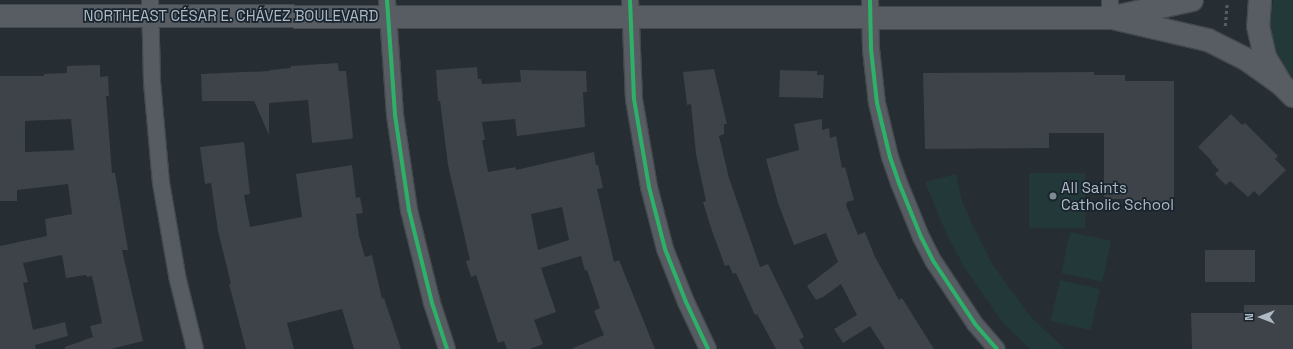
<!DOCTYPE html>
<html>
<head>
<meta charset="utf-8">
<style>
	body { margin:0 }
	#map { position:relative; width:1293px; height:349px; overflow:hidden; background:#262d33; font-family:"Space Grotesk",sans-serif }
	div>[style] { position:absolute }
	.green>* { inset:0; background:#233838; transform-origin:0 0 }
	.building>* { inset:0; background:#3d4348; transform-origin:0 0 }
	.path>* { height:2.5px; margin-top:-1.25px; transform-origin:0; background:repeating-linear-gradient(90deg,#585f64 0 3px,transparent 0 6px) }
	.roads { filter:drop-shadow(1px 0 #44494e) drop-shadow(-1px 0 #44494e) drop-shadow(0 1px #44494e) drop-shadow(0 -1px #44494e) }
	.minor>* { height:16px; margin:-8px; padding:0 8px; transform-origin:8px; border-radius:8px; background:#565c62 }
	.primary>* { height:22px; margin:-11px; padding:0 11px; transform-origin:11px; border-radius:11px; background:#585d64 }
	.cycleway>* { height:4px; margin:-2px; padding:0 2px; transform-origin:2px; border-radius:2px; background:#2db169 }
	.dots>* { width:11px; height:11px; translate:-50% -50%; box-sizing:border-box; border:2px solid #19242e; border-radius:50% }
	span { translate:-50% -50%; white-space:nowrap; text-align:center; line-height:1.15; -webkit-text-stroke:3.5px #19242e; paint-order:stroke }
	.street-label { font-size:15px; color:#aebac6 }
	.poi-label { font-size:15px; color:#aebac6 }
	.left { translate:0 -50%; text-align:left }
	.north { position:absolute; left:1241px; top:297px; width:40px; height:40px; -webkit-text-stroke:3px #19242e; paint-order:stroke; rotate:270deg; font-size:11px; font-weight:700; line-height:16px; text-align:center; color:#aebac6 }
	.north::after { content:''; display:block; margin:auto; width:14px; height:18px; background:#aebac6; clip-path:polygon(50% 0,100% 100%,50% 72%,0 100%) }
</style>
</head>
<body>
<div id="map">
	<div class="green">
		<i style="clip-path:polygon(1273px 0,1293px 0,1293px 78px,1282px 63px,1272px 37px,1270px 19px)"></i>
		<i style="left:1029px;top:173px;width:56px;height:55px"></i>
		<i style="clip-path:polygon(956px 174px,962px 201px,972px 224px,993px 265px,1030px 316px,1065px 349px,1030px 349px,1003px 323px,964px 267px,946px 233px,925px 182px)"></i>
		<i style="left:1070px;top:232px;width:42px;height:42px;rotate:12deg"></i>
		<i style="left:1060px;top:280px;width:41px;height:42px;rotate:13deg"></i>
	</div>
	<div class="building">
		<i style="clip-path:polygon(338px 63px,339px 71px,346px 71px,353px 137px,351px 139px,312px 143px,308px 100px,269px 103px,269px 135px,254px 101px,202px 101px,201px 74px,270px 71px,270px 70px,291px 68px,291px 66px)"></i>
		<i style="clip-path:polygon(evenodd,100px 65px,100px 77px,108px 76px,109px 96px,106px 96px,112px 173px,115px 173px,128px 250px,122px 250px,143px 341px,111px 349px,65px 349px,65px 347px,93px 337px,90px 326px,102px 323px,92px 276px,87px 277px,86px 275px,66px 278px,62px 255px,23px 263px,28px 282px,23px 283px,33px 330px,65px 322px,68px 336px,35px 345px,36px 349px,0 349px,0 246px,47px 236px,45px 219px,72px 214px,68px 184px,17px 190px,17px 201px,0 201px,0 76px,44px 76px,44px 74px,67px 73px,67px 66px,100px 65px,71px 119px,74px 150px,25px 152px,25px 121px,71px 119px)"></i>
		<i style="clip-path:polygon(evenodd,477px 67px,478px 79px,481px 79px,482px 84px,521px 82px,520px 70px,586px 71px,587px 92px,583px 92px,585px 127px,517px 136px,515px 119px,482px 122px,485px 140px,482px 140px,488px 172px,516px 167px,516px 170px,594px 152px,596px 165px,598px 165px,603px 188px,597px 189px,614px 262px,619px 260px,655px 349px,571px 349px,604px 335px,594px 311px,600px 308px,587px 270px,585px 271px,581px 256px,541px 268px,556px 312px,534px 320px,543px 344px,530px 349px,507px 349px,504px 341px,498px 343px,476px 275px,471px 277px,466px 261px,470px 260px,448px 165px,440px 101px,438px 101px,436px 70px,477px 67px,562px 207px,569px 240px,538px 250px,531px 214px,562px 207px)"></i>
		<i style="clip-path:polygon(714px 69px,727px 124px,724px 124px,724px 134px,719px 136px,729px 178px,760px 267px,768px 264px,804px 337px,799px 340px,804px 349px,776px 349px,757px 314px,755px 315px,736px 273px,733px 274px,729px 265px,725px 266px,712px 231px,703px 202px,706px 201px,696px 154px,691px 104px,687px 105px,683px 72px)"></i>
		<i style="clip-path:polygon(780px 70px,817px 71px,817px 75px,824px 75px,823px 98px,779px 97px)"></i>
		<i style="clip-path:polygon(1094px 72px,1094px 75px,1125px 75px,1125px 81px,1174px 81px,1174px 207px,1151px 207px,1151px 202px,1128px 202px,1128px 199px,1104px 199px,1104px 133px,1049px 133px,1049px 148px,925px 149px,923px 73px)"></i>
		<i style="clip-path:polygon(1231px 114px,1242px 125px,1245px 123px,1278px 156px,1275px 159px,1286px 170px,1259px 196px,1254px 191px,1248px 197px,1230px 181px,1226px 185px,1215px 174px,1219px 170px,1211px 162px,1212px 161px,1198px 147px)"></i>
		<i style="clip-path:polygon(822px 119px,822px 130px,829px 128px,830px 138px,836px 136px,842px 168px,845px 167px,854px 200px,847px 202px,846px 205px,858px 235px,865px 232px,875px 257px,899px 300px,902px 298px,934px 349px,885px 349px,870px 326px,843px 343px,834px 329px,857px 315px,841px 284px,823px 297px,816px 300px,807px 286px,838px 262px,826px 233px,794px 245px,778px 203px,766px 159px,799px 150px,794px 124px)"></i>
		<i style="clip-path:polygon(244px 142px,250px 194px,244px 195px,250px 227px,302px 217px,296px 174px,352px 165px,356px 198px,360px 197px,363px 213px,356px 214px,359px 236px,365px 257px,372px 255px,382px 299px,384px 298px,401px 349px,354px 349px,342px 309px,287px 323px,294px 349px,246px 349px,229px 284px,231px 284px,218px 231px,211px 183px,205px 184px,200px 147px)"></i>
		<i style="left:1205px;top:250px;width:50px;height:32px"></i>
		<i style="clip-path:polygon(1244px 305px,1293px 305px,1293px 349px,1192px 349px,1191px 313px,1244px 313px)"></i>
	</div>
	<div class="path">
		<i style="left:1225px;top:26px;width:24px;rotate:-85deg"></i>
	</div>
	<div class="roads">
		<div class="minor">
			<i style="left:150px;top:0;width:82px;rotate:88.6deg"></i>
			<i style="left:152px;top:82px;width:101px;rotate:84.9deg"></i>
			<i style="left:161px;top:183px;width:98px;rotate:80.1deg"></i>
			<i style="left:178px;top:280px;width:71px;rotate:76.2deg"></i>
			<i style="left:387px;top:0;width:115px;rotate:86deg"></i>
			<i style="left:395px;top:115px;width:96px;rotate:81.6deg"></i>
			<i style="left:409px;top:210px;width:96px;rotate:76.1deg"></i>
			<i style="left:432px;top:303px;width:48px;rotate:71.9deg"></i>
			<i style="left:630px;top:0;width:99px;rotate:87.7deg"></i>
			<i style="left:634px;top:99px;width:89px;rotate:80.3deg"></i>
			<i style="left:649px;top:187px;width:64px;rotate:75.5deg"></i>
			<i style="left:665px;top:249px;width:57px;rotate:68.4deg"></i>
			<i style="left:686px;top:302px;width:52px;rotate:64.9deg"></i>
			<i style="left:870px;top:0;width:49px;rotate:88.8deg"></i>
			<i style="left:871px;top:49px;width:54px;rotate:83.7deg"></i>
			<i style="left:877px;top:103px;width:56px;rotate:76.5deg"></i>
			<i style="left:890px;top:157px;width:28px;rotate:71deg"></i>
			<i style="left:899px;top:183px;width:58px;rotate:67.8deg"></i>
			<i style="left:921px;top:237px;width:28px;rotate:63deg"></i>
			<i style="left:934px;top:262px;width:74px;rotate:56.5deg"></i>
			<i style="left:975px;top:324px;width:33px;rotate:49deg"></i>
			<i style="left:1110px;top:0;width:18px;rotate:90deg"></i>
		</div>
		<div class="primary">
			<i style="left:1260px;top:0;width:26px;rotate:94deg"></i>
			<i style="left:1258px;top:26px;width:32px;rotate:77deg"></i>
			<i style="left:1265px;top:57px;width:31px;rotate:59deg"></i>
			<i style="left:1281px;top:84px;width:17px;rotate:45deg"></i>
			<i style="left:0;top:16px;width:1110px;rotate:0.1deg"></i>
			<i style="left:1110px;top:18px;width:84px;rotate:-12.4deg"></i>
			<i style="left:1117px;top:19px;width:93px;rotate:13deg"></i>
			<i style="left:1208px;top:40px;width:42px;rotate:26.6deg"></i>
			<i style="left:1246px;top:59px;width:43px;rotate:35.5deg"></i>
		</div>
	</div>
	<div class="cycleway">
		<i style="left:387px;top:0;width:115px;rotate:86deg"></i>
		<i style="left:395px;top:115px;width:96px;rotate:81.6deg"></i>
		<i style="left:409px;top:210px;width:96px;rotate:76.1deg"></i>
		<i style="left:432px;top:303px;width:48px;rotate:71.9deg"></i>
		<i style="left:630px;top:0;width:99px;rotate:87.7deg"></i>
		<i style="left:634px;top:99px;width:89px;rotate:80.3deg"></i>
		<i style="left:649px;top:187px;width:64px;rotate:75.5deg"></i>
		<i style="left:665px;top:249px;width:57px;rotate:68.4deg"></i>
		<i style="left:686px;top:302px;width:52px;rotate:64.9deg"></i>
		<i style="left:870px;top:0;width:49px;rotate:88.8deg"></i>
		<i style="left:871px;top:49px;width:54px;rotate:83.7deg"></i>
		<i style="left:877px;top:103px;width:56px;rotate:76.5deg"></i>
		<i style="left:890px;top:157px;width:28px;rotate:71deg"></i>
		<i style="left:899px;top:183px;width:58px;rotate:67.8deg"></i>
		<i style="left:921px;top:237px;width:28px;rotate:63deg"></i>
		<i style="left:934px;top:262px;width:74px;rotate:56.5deg"></i>
		<i style="left:975px;top:324px;width:33px;rotate:49deg"></i>
	</div>
	<div class="dots">
		<i style="left:1053px;top:196px;background:#7e8993"></i>
	</div>
	<div class="street-label">
		<span style="left:231px;top:16px">NORTHEAST CÉSAR E. CHÁVEZ BOULEVARD</span>
	</div>
	<div class="poi-label">
		<span class="left" style="left:1061px;top:196px">All Saints<br>Catholic School</span>
	</div>
	<div class="north">N</div>
</div>
</body>
</html>
